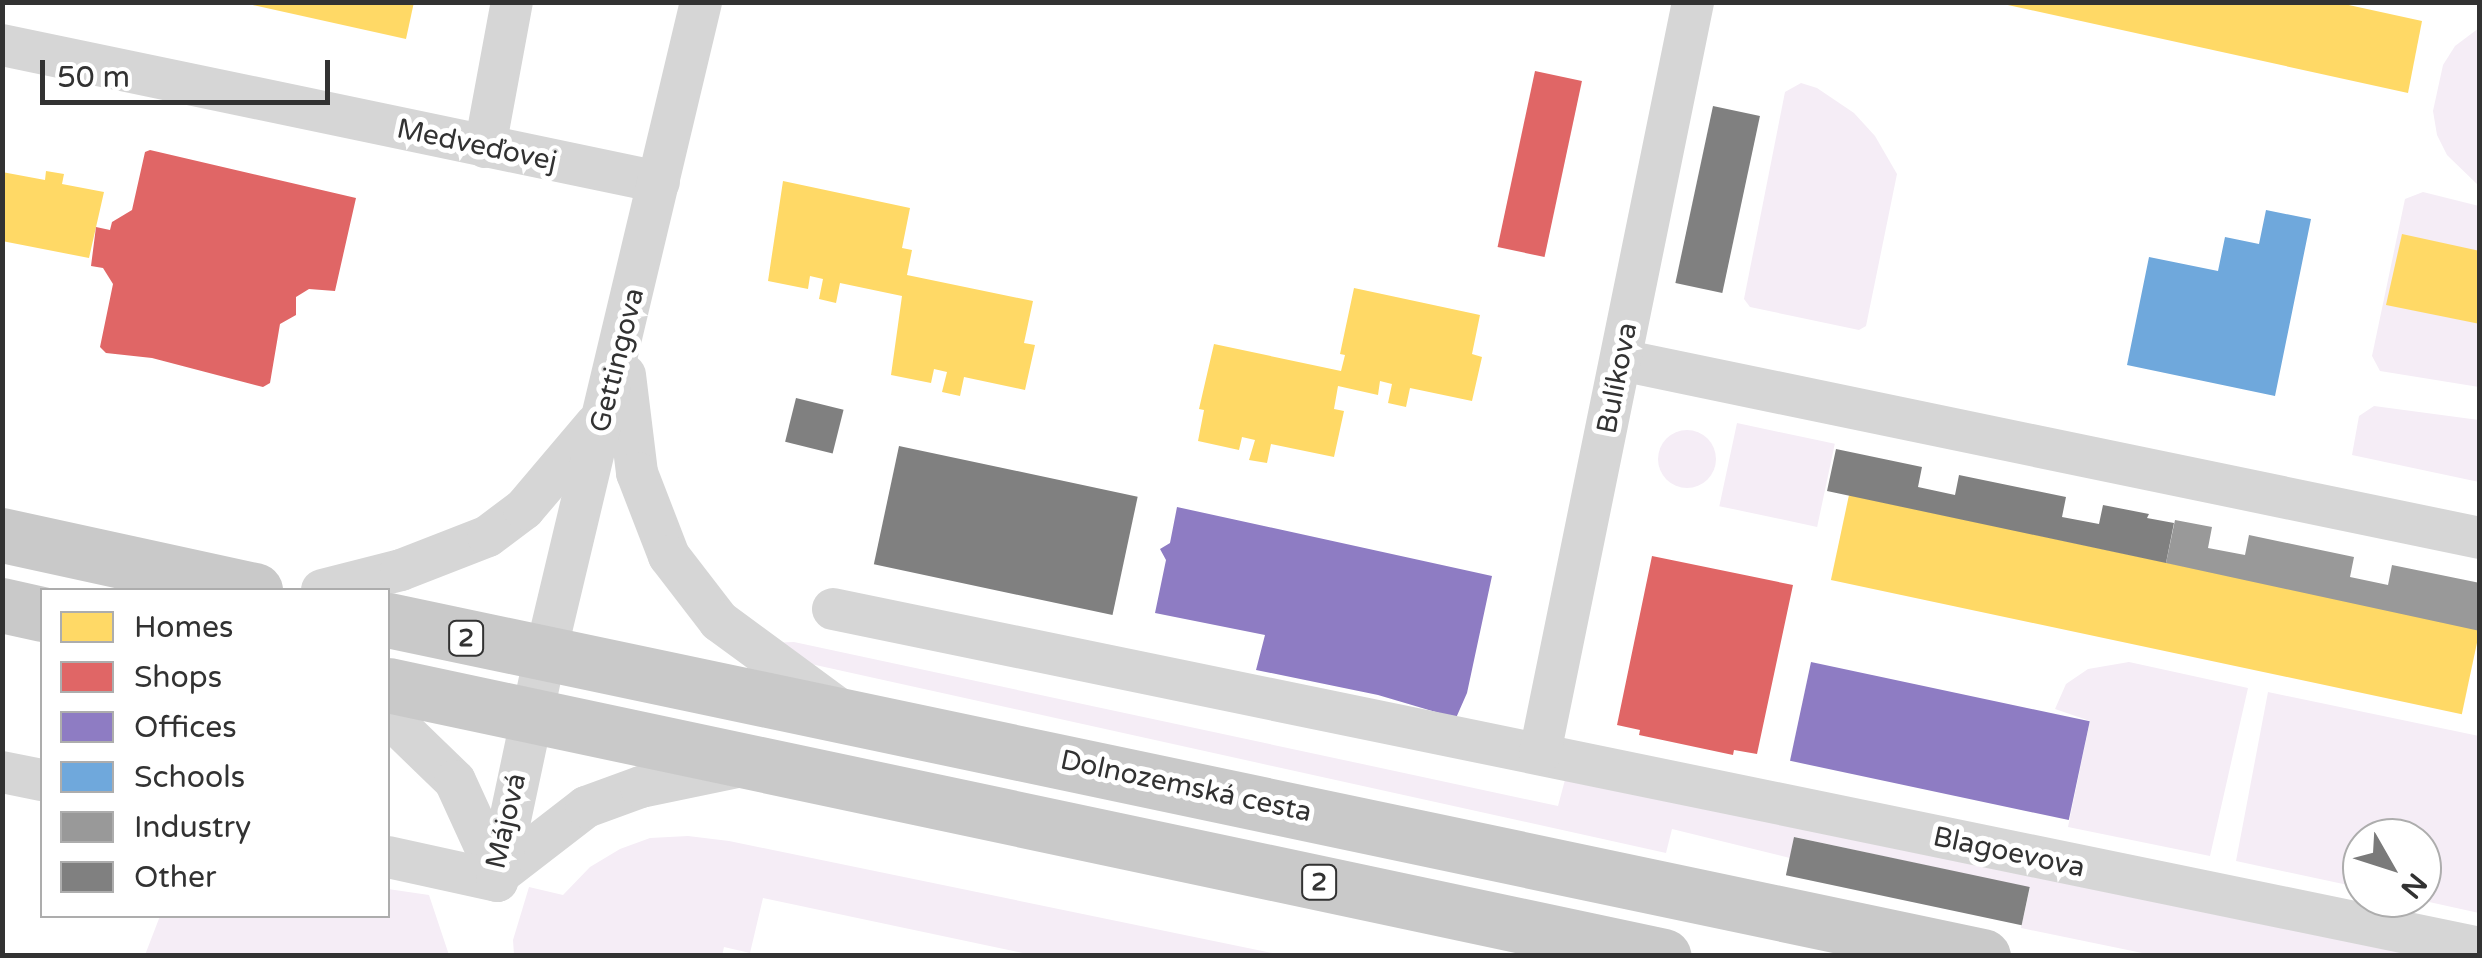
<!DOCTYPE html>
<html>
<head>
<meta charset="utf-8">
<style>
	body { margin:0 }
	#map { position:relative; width:2482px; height:958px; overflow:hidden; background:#fff; font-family:"Varela Round",sans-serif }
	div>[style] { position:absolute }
	.green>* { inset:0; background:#f5edf6; transform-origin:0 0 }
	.round { border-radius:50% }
	.homes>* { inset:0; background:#ffd966; transform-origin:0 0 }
	.shops>* { inset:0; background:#e06666; transform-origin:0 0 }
	.offices>* { inset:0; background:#8e7cc3; transform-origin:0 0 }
	.schools>* { inset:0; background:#6fa8dc }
	.industry>* { inset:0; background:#999 }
	.building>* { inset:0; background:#808080; transform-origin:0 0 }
	.minor>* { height:42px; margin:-21px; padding:0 21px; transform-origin:21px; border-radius:21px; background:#d6d6d6 }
	.major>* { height:55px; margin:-27.5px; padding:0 27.5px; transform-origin:27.5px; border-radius:27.5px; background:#c9c9c9 }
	span { translate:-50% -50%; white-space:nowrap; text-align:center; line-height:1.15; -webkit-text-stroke:10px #fff; paint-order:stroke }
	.shield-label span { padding:2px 8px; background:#fff; border:2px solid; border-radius:8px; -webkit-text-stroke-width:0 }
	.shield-label { font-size:25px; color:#323232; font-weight:700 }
	.street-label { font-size:28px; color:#323232 }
	.frame { position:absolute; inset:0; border:5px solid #323232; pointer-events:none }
	.legend { position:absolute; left:40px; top:588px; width:350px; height:330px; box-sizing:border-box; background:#fff; border:2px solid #adadad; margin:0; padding:12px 18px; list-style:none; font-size:30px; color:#323232 }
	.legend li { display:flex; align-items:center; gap:20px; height:50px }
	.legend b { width:50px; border:2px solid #adadad }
	.north { position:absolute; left:2342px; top:818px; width:100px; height:100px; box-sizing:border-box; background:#fff; border:2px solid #adadad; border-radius:50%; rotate:129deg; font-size:28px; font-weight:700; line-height:40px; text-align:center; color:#323232 }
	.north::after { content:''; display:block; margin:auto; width:35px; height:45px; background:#7a7a7a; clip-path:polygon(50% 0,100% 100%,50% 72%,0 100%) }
	.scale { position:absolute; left:40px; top:60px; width:290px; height:45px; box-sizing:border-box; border:5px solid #323232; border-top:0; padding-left:12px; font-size:30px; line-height:35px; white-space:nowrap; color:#323232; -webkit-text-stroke:8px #fff; paint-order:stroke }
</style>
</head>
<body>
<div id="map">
	<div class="green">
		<i style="clip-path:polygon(2479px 28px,2479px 186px,2447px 155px,2437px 135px,2433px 111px,2443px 65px,2455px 46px)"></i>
		<i style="clip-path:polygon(1801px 83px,1817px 88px,1854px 113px,1875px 136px,1897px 174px,1866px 326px,1859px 330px,1750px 307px,1744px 299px,1785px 92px)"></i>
		<i style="clip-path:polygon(2423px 192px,2479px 206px,2479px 387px,2380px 371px,2372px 356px,2405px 199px)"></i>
		<i style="clip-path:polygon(2374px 406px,2479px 420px,2479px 482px,2352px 455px,2359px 416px)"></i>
		<i style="left:1737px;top:423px;width:100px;height:85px;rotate:12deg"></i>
		<i class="round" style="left:1658px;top:430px;width:58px;height:58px"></i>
		<i style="clip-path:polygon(794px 642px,1558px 806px,1566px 776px,2426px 955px,2152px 955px,2021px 928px,2030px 888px,1795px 837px,1790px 858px,1672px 829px,1666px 853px,811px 664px,770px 643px)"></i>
		<i style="clip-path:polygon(2129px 662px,2248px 688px,2210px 856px,2068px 827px,2090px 721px,2055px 709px,2066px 684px,2088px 669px)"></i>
		<i style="clip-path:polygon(2268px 692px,2479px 736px,2479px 913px,2411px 898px,2422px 898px,2422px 838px,2362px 838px,2362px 888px,2236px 861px)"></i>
		<i style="clip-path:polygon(688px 836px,729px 841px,1282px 955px,1032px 955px,763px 898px,750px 953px,724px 947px,722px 956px,514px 955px,513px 940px,529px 887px,563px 895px,590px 867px,620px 849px,650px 838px)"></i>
		<i style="clip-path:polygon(388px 889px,429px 895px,449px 955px,145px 955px,160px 916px,388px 916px)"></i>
	</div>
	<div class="homes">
		<i style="clip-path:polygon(239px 2px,414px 2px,406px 39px)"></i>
		<i style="clip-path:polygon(1994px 2px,2335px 2px,2422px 21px,2408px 93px)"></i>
		<i style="clip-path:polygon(46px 171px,64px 174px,62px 184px,104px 192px,89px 258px,2px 241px,2px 172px,45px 180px)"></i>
		<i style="clip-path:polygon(783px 181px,910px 208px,902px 248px,912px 250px,907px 275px,1033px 301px,1024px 343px,1035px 345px,1025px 390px,964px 377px,960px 396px,942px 392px,947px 372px,934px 369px,931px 383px,891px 375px,902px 296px,840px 283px,836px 303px,819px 299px,823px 279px,810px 276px,808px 289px,768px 281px)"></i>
		<i style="clip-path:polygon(2402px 234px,2480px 251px,2480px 324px,2386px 305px)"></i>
		<i style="clip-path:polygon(1354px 288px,1480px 315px,1472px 354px,1482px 357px,1472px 401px,1410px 388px,1406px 407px,1388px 403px,1392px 384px,1380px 381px,1378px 395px,1338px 386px,1334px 409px,1344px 411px,1334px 457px,1271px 444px,1267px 463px,1249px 460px,1255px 440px,1242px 437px,1239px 450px,1198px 441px,1204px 410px,1199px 409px,1214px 344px,1341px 371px,1345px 355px,1340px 354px)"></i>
		<i style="left:1849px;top:495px;width:645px;height:87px;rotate:12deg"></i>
	</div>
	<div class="shops">
		<i style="left:1535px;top:71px;width:48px;height:180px;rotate:12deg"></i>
		<i style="clip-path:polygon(150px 150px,356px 198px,335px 291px,309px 289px,296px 297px,296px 315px,280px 324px,270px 383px,263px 387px,152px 358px,106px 353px,100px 347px,113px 284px,103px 268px,91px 266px,96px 227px,110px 230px,112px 222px,132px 210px,145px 152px)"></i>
		<i style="clip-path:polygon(1652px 556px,1793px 585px,1757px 754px,1734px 750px,1733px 755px,1639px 735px,1640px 730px,1617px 725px)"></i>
	</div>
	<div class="offices">
		<i style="clip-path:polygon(1177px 507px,1492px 576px,1467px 693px,1456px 718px,1378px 695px,1256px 670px,1265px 635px,1155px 613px,1166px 560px,1160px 549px,1170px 543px)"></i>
		<i style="left:1811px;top:662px;width:285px;height:101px;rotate:12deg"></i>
	</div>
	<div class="schools">
		<i style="clip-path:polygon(2266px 210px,2311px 219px,2275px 396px,2127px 365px,2149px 257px,2218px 271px,2225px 237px,2259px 244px)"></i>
	</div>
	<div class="industry">
		<i style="clip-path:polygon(2175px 520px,2212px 527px,2208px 548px,2245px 555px,2249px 535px,2354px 557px,2350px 577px,2388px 585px,2392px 565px,2480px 583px,2480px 631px,2166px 563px)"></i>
	</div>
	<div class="building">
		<i style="left:1713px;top:106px;width:48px;height:181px;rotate:12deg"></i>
		<i style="left:796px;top:398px;width:49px;height:45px;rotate:14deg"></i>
		<i style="left:899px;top:446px;width:244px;height:121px;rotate:12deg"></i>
		<i style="clip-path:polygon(1836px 449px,1922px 467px,1918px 487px,1955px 495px,1959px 475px,2066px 497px,2062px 517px,2099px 524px,2103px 505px,2149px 514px,2147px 518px,2174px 523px,2166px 563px,1827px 491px)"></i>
		<i style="left:1794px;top:837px;width:241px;height:39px;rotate:12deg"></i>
	</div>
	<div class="minor">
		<i style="left:2px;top:45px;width:671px;rotate:11.78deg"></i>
		<i style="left:485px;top:147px;width:147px;rotate:-79.5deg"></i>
		<i style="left:1621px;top:360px;width:877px;rotate:11.71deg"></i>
		<i style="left:625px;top:375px;width:99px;rotate:83deg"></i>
		<i style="left:637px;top:473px;width:89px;rotate:68.9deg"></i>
		<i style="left:669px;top:556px;width:82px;rotate:52.4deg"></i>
		<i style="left:719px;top:621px;width:154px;rotate:36.3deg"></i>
		<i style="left:322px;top:590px;width:81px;rotate:-14.2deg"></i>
		<i style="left:401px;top:570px;width:93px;rotate:-21.3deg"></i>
		<i style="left:488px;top:536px;width:45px;rotate:-36.9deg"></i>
		<i style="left:524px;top:509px;width:111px;rotate:-49.7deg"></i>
		<i style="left:833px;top:609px;width:1682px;rotate:11.63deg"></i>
		<i style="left:388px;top:716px;width:93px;rotate:44.1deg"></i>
		<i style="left:455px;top:781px;width:103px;rotate:65.4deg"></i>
		<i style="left:498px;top:875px;width:111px;rotate:-37.7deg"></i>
		<i style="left:586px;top:807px;width:59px;rotate:-20deg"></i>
		<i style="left:641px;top:787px;width:107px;rotate:-11.8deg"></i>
		<i style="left:1540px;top:753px;width:766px;rotate:-78.48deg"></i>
		<i style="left:2px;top:772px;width:41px;rotate:11.3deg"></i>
		<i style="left:388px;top:857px;width:112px;rotate:12.4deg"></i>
		<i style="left:497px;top:881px;width:230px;rotate:-78deg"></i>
		<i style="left:545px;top:656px;width:672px;rotate:-76.58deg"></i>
	</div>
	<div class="major">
		<i style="left:2px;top:535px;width:259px;rotate:12.3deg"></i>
		<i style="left:2px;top:605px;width:41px;rotate:12.7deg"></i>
		<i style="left:388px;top:620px;width:1630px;rotate:11.9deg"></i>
		<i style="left:388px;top:685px;width:1304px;rotate:11.99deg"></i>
	</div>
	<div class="shield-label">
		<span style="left:466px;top:638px">2</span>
		<span style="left:1319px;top:882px">2</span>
	</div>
	<div class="street-label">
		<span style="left:477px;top:145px;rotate:12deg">Medveďovej</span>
		<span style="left:617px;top:360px;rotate:-76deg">Gettingova</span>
		<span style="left:1617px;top:378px;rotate:-79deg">Bulíkova</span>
		<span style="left:1186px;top:786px;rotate:12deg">Dolnozemská cesta</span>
		<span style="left:506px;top:821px;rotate:-77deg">Májová</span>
		<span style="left:2009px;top:852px;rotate:12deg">Blagoevova</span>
	</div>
	<div class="frame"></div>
	<ul class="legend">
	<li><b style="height:28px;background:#ffd966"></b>Homes</li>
	<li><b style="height:28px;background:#e06666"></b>Shops</li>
	<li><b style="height:28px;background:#8e7cc3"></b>Offices</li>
	<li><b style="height:28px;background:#6fa8dc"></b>Schools</li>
	<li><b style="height:28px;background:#999"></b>Industry</li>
	<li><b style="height:28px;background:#808080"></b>Other</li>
	</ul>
	<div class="north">N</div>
	<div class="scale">50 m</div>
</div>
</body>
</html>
